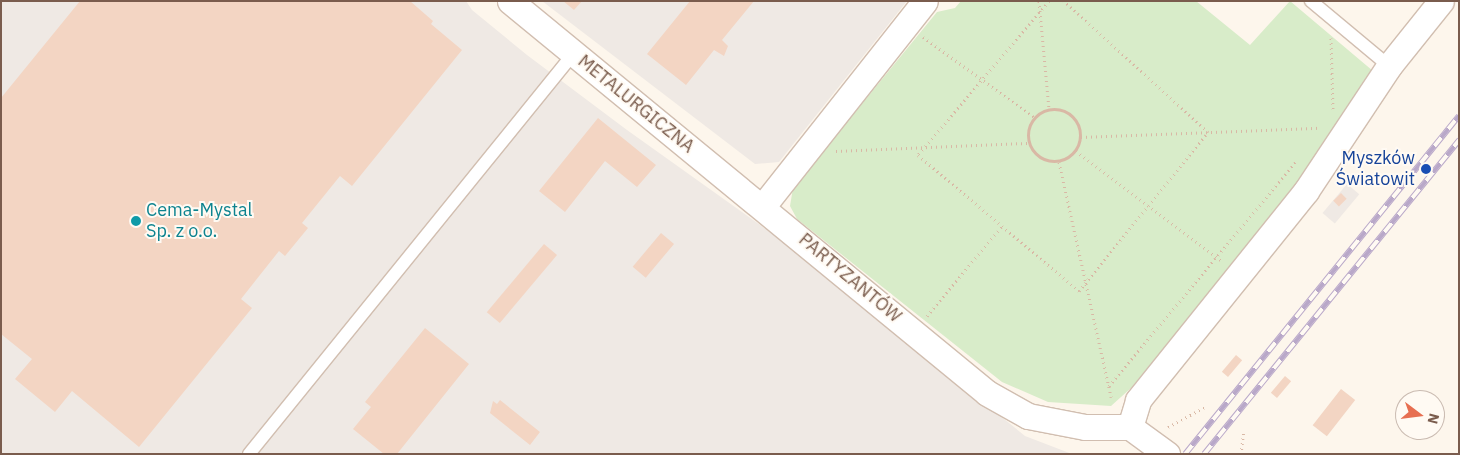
<!DOCTYPE html>
<html>
<head>
<meta charset="utf-8">
<style>
	body { margin:0 }
	#map { position:relative; width:1460px; height:455px; overflow:hidden; background:#fdf6ec; font-family:"IBM Plex Sans",sans-serif }
	div>[style] { position:absolute }
	.industrial>* { inset:0; background:#efe9e4; transform-origin:0 0 }
	.green>* { inset:0; background:#d8ecc9 }
	.building>* { inset:0; background:#f3d5c3; transform-origin:0 0 }
	.path>* { height:3px; margin-top:-1.5px; transform-origin:0; background:repeating-linear-gradient(90deg,#d9b8a5 0 1px,transparent 0 5px) }
	.path>.ring { margin:-1.5px; padding:0; box-sizing:content-box; background:none; border:3px solid #d9b8a5; border-radius:50% }
	.roads { filter:drop-shadow(1px 0 #d1beb0) drop-shadow(-1px 0 #d1beb0) drop-shadow(0 1px #d1beb0) drop-shadow(0 -1px #d1beb0) }
	.lane>* { height:12px; margin:-6px; padding:0 6px; transform-origin:6px; border-radius:6px; background:#fff }
	.street>* { height:25px; margin:-12.5px; padding:0 12.5px; transform-origin:12.5px; border-radius:12.5px; background:#fff }
	.rail>* { height:5.5px; margin-top:-2.75px; transform-origin:0; background:repeating-linear-gradient(90deg,#fffaf3 0 11px,#b9a8c9 0 22px); box-sizing:border-box; border-block:1px solid #b9a8c9 }
	.dots>* { width:14px; height:14px; translate:-50% -50%; box-sizing:border-box; border:2px solid #fffaf3; border-radius:50% }
	span { translate:-50% -50%; white-space:nowrap; text-align:center; line-height:1.15; -webkit-text-stroke:4px #fffaf3; paint-order:stroke }
	.street-label { font-size:18px; color:#7a5c4d }
	.transit-label { font-size:18px; color:#164399 }
	.right { translate:-100% -50%; text-align:right }
	.culture-label { font-size:18px; color:#0d838f }
	.left { translate:0 -50%; text-align:left }
	.frame { position:absolute; inset:0; border:2px solid #7a5c4d; pointer-events:none }
	.north { position:absolute; left:1395px; top:390px; width:50px; height:50px; box-sizing:border-box; background:#fffaf3; border:1px solid #cabbb1; border-radius:50%; rotate:105deg; font-size:14px; font-weight:700; line-height:20px; text-align:center; color:#7a5c4d }
	.north::after { content:''; display:block; margin:auto; width:18px; height:22px; background:#e76f51; clip-path:polygon(50% 0,100% 100%,50% 72%,0 100%) }
</style>
</head>
<body>
<div id="map">
	<div class="industrial">
		<i style="clip-path:polygon(1px 1px,466px 1px,472px 10px,527px 55px,627px 130px,795px 250px,1025px 436px,1072px 454px,1px 454px)"></i>
		<i style="clip-path:polygon(542px 1px,907px 1px,779px 162px,755px 164px)"></i>
		<i style="left:1347px;top:184px;width:16px;height:38px;rotate:40deg"></i>
	</div>
	<div class="green">
		<i style="clip-path:polygon(961px 1px,1196px 1px,1250px 45px,1290px 1px,1373px 71px,1298px 185px,1131px 388px,1111px 406px,1048px 402px,1002px 382px,797px 219px,790px 206px,793px 188px,937px 12px,955px 8px)"></i>
	</div>
	<div class="building">
		<i style="clip-path:polygon(80px 1px,410px 1px,433px 21px,431px 24px,462px 50px,352px 186px,340px 176px,302px 223px,308px 228px,285px 256px,279px 251px,241px 299px,252px 308px,139px 447px,72px 391px,55px 412px,15px 379px,32px 359px,1px 334px,1px 98px)"></i>
		<i style="clip-path:polygon(563px 1px,582px 1px,574px 10px)"></i>
		<i style="clip-path:polygon(690px 1px,754px 1px,722px 40px,728px 46px,724px 56px,714px 50px,686px 85px,647px 54px)"></i>
		<i style="clip-path:polygon(598px 118px,656px 165px,637px 187px,605px 161px,565px 212px,539px 191px)"></i>
		<i style="left:1341px;top:193px;width:8px;height:11px;rotate:45deg"></i>
		<i style="left:661px;top:233px;width:17px;height:44px;rotate:40deg"></i>
		<i style="left:544px;top:244px;width:17px;height:89px;rotate:40deg"></i>
		<i style="clip-path:polygon(425px 328px,469px 364px,397px 454px,384px 454px,353px 429px,371px 407px,365px 402px)"></i>
		<i style="left:1236px;top:355px;width:8px;height:22px;rotate:40deg"></i>
		<i style="left:1285px;top:376px;width:8px;height:22px;rotate:40deg"></i>
		<i style="left:1341px;top:389px;width:18px;height:46px;rotate:38deg"></i>
		<i style="clip-path:polygon(500px 400px,540px 432px,530px 445px,490px 413px,493px 401px,497px 404px)"></i>
	</div>
	<div class="path">
		<i style="left:1039px;top:1px;width:107px;rotate:84.7deg"></i>
		<i style="left:1049px;top:1px;width:202px;rotate:130.4deg"></i>
		<i style="left:918px;top:155px;width:211px;rotate:40.2deg"></i>
		<i style="left:1079px;top:291px;width:205px;rotate:-50.9deg"></i>
		<i style="left:1208px;top:132px;width:195px;rotate:-137.7deg"></i>
		<i style="left:923px;top:37px;width:137px;rotate:35.8deg"></i>
		<i style="left:1331px;top:38px;width:71px;rotate:88.4deg"></i>
		<i class="ring" style="left:1028px;top:109px;width:49px;height:49px"></i>
		<i style="left:1081px;top:137px;width:239px;rotate:-2.2deg"></i>
		<i style="left:836px;top:151px;width:192px;rotate:-2.4deg"></i>
		<i style="left:1076px;top:151px;width:183px;rotate:37deg"></i>
		<i style="left:1059px;top:162px;width:241px;rotate:77.5deg"></i>
		<i style="left:927px;top:316px;width:117px;rotate:-50.2deg"></i>
		<i style="left:1109px;top:386px;width:294px;rotate:-50.2deg"></i>
		<i style="left:1168px;top:427px;width:42px;rotate:-28.4deg"></i>
		<i style="left:1241px;top:454px;width:23px;rotate:-83deg"></i>
	</div>
	<div class="roads">
		<div class="lane">
			<i style="left:1311px;top:1px;width:102px;rotate:39.8deg"></i>
			<i style="left:249px;top:454px;width:516px;rotate:-50.98deg"></i>
		</div>
		<div class="street">
			<i style="left:510px;top:1px;width:617px;rotate:39.41deg"></i>
			<i style="left:987px;top:393px;width:47px;rotate:29.3deg"></i>
			<i style="left:1028px;top:416px;width:58px;rotate:10.9deg"></i>
			<i style="left:1085px;top:427px;width:45px"></i>
			<i style="left:1130px;top:427px;width:46px;rotate:36.1deg"></i>
			<i style="left:763px;top:206px;width:261px;rotate:-51.7deg"></i>
			<i style="left:1130px;top:427px;width:28px;rotate:-73deg"></i>
			<i style="left:1138px;top:400px;width:268px;rotate:-51.2deg"></i>
			<i style="left:1306px;top:191px;width:150px;rotate:-56.4deg"></i>
			<i style="left:1389px;top:66px;width:83px;rotate:-51.3deg"></i>
		</div>
	</div>
	<div class="rail">
		<i style="left:1185px;top:454px;width:435px;rotate:-51deg"></i>
		<i style="left:1204px;top:454px;width:405px;rotate:-50.9deg"></i>
	</div>
	<div class="dots">
		<i style="left:1426px;top:169px;background:#1a4fb4"></i>
		<i style="left:136px;top:221px;background:#0f9aa8"></i>
	</div>
	<div class="street-label">
		<span style="left:636px;top:104px;rotate:39deg">METALURGICZNA</span>
		<span style="left:850px;top:278px;rotate:40deg">PARTYZANTÓW</span>
	</div>
	<div class="transit-label">
		<span class="right" style="left:1415px;top:169px">Myszków<br>Światowit</span>
	</div>
	<div class="culture-label">
		<span class="left" style="left:146px;top:221px">Cema-Mystal<br>Sp. z o.o.</span>
	</div>
	<div class="frame"></div>
	<div class="north">N</div>
</div>
</body>
</html>
